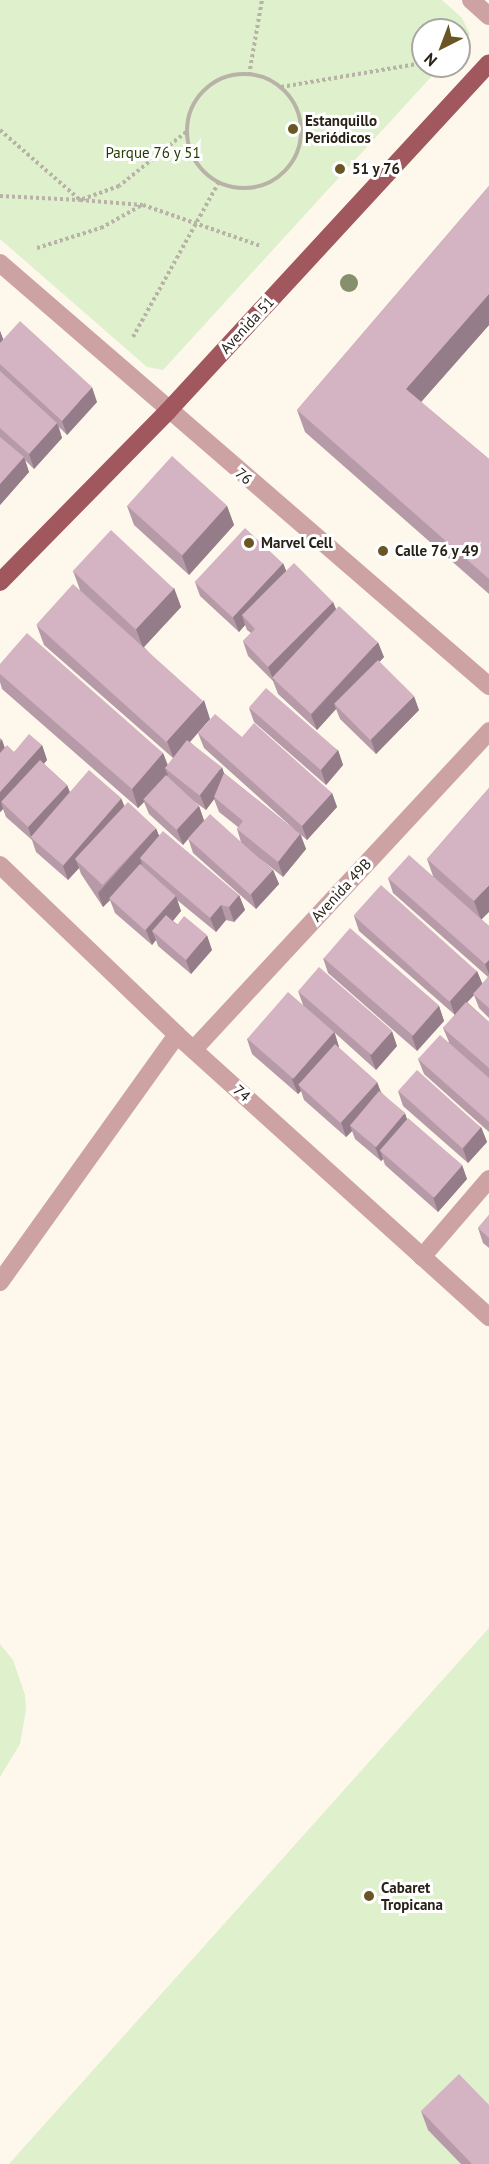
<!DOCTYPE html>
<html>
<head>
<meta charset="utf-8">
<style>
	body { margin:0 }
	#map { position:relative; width:489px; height:2164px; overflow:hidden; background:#fef8ec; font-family:"PT Sans",sans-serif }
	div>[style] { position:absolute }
	.green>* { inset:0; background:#def0cc }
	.path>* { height:4px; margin-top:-2px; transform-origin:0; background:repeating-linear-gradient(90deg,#b8b2a7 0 3px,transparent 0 6px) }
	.path>.ring { margin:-2px; padding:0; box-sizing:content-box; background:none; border:4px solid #b8b2a7; border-radius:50% }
	.minor>* { height:18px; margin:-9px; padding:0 9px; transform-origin:9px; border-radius:9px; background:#cca2a3 }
	.major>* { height:18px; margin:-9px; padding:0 9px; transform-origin:9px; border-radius:9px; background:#a0585e }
	.trees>* { width:18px; height:18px; margin:-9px; border-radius:50%; background:#87906c }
	.wall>* { inset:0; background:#b69aa7 }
	.shaded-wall>* { inset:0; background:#947d88 }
	.building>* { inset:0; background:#d4b3c2; transform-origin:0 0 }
	.dots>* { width:16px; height:16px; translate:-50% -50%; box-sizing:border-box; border:3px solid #fff; border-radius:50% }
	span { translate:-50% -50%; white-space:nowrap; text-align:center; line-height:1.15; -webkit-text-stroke:6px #fff; paint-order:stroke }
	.poi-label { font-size:15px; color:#282217; font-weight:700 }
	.left { translate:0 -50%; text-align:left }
	.park-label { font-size:15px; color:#253b03 }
	.street-label { font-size:15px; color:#282217 }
	.north { position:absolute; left:411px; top:18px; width:60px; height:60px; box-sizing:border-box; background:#fff; border:2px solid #a9a7a2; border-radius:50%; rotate:222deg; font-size:16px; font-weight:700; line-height:24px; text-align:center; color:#282217 }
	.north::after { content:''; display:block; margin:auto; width:21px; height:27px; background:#695624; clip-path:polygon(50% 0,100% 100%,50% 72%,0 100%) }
</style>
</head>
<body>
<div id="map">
	<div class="green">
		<i style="clip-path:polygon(0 0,442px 0,462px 18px,470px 34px,459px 46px,459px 30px,423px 30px,423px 66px,441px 66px,163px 370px,147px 367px,0 239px)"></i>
		<i style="clip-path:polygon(489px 1628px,489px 2164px,9px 2164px)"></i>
		<i style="clip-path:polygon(0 1644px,13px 1660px,25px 1695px,26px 1710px,20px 1744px,0 1777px)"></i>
	</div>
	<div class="path">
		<i class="ring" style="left:187px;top:74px;width:110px;height:110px"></i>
		<i style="left:249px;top:75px;width:76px;rotate:-80.2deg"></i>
		<i style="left:281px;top:87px;width:144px;rotate:-9.6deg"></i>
		<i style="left:0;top:130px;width:106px;rotate:41.2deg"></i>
		<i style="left:186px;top:132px;width:86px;rotate:141.1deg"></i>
		<i style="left:119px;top:186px;width:41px;rotate:160.3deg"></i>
		<i style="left:80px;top:200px;width:63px;rotate:4.5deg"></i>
		<i style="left:143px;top:205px;width:125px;rotate:19.2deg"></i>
		<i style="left:0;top:196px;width:80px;rotate:2.9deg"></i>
		<i style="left:37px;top:248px;width:67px;rotate:-17.4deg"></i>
		<i style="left:101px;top:228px;width:47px;rotate:-29.3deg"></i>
		<i style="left:133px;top:337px;width:177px;rotate:-61deg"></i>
	</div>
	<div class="minor">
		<i style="left:471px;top:0;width:24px;rotate:42deg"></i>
		<i style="left:0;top:263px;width:647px;rotate:40.86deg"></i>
		<i style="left:0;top:865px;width:245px;rotate:43.8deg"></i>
		<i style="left:177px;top:1035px;width:421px;rotate:42.1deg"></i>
		<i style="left:194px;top:1049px;width:434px;rotate:-47.1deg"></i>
		<i style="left:422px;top:1257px;width:103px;rotate:-49.3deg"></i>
		<i style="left:0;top:1282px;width:304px;rotate:-54.4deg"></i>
	</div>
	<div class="major">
		<i style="left:0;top:582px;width:240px;rotate:-45.5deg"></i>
		<i style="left:168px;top:411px;width:473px;rotate:-47.3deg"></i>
	</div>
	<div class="trees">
		<i style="left:349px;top:283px"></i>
	</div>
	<div class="wall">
		<i style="clip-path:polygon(489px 186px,489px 325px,421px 402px,489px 459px,489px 594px,305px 432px,297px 410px)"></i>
		<i style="clip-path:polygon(0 331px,3px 340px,97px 402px,67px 435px,59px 427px,62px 438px,34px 469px,25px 460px,29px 472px,0 505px)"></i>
		<i style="clip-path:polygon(127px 506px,227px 506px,234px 525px,189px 575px,134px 525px)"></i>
		<i style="clip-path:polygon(283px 563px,286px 571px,333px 602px,336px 609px,384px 657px,379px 662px,419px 710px,376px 754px,340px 719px,336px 709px,317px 730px,278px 694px,273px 681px,248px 656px,243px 641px,251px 633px,247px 630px,245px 625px,239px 632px,200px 596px,195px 582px)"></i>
		<i style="clip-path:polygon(evenodd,73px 571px,174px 588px,181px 607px,144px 647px,210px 719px,190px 742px,224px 773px,295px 830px,204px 748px,198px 733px,242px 737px,332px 793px,337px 807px,307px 840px,301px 835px,306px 849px,283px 877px,258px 857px,273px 870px,279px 884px,256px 909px,193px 853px,188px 838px,183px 845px,149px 814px,144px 802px,138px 808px,2px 689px,0 682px,0 664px,163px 753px,168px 765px,173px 758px,44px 645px,37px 626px,80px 590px,73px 571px,214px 799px,219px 812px,238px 827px,237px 829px,241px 842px,204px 820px,199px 806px,192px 800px,206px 810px,214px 799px)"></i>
		<i style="clip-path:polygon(249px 708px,338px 750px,343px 765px,326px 785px,254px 722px)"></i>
		<i style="clip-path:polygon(0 738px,2px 740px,5px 748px,14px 752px,42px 745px,47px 760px,44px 764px,67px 785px,70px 792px,124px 806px,159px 835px,239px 895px,245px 910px,234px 922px,226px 920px,216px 932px,177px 900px,181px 911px,173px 921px,212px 950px,191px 974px,158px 946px,156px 940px,152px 945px,115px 913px,110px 900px,103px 907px,81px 874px,79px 868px,68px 880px,36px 852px,32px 840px,6px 817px,3px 809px,0 812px)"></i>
		<i style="clip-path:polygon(489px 788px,482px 920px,489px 926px,489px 1018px,479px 1008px,474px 995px,467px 1002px,489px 1022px,489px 1132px,424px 1074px,418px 1059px,449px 1042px,443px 1028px,455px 1015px,359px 931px,354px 916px,477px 971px,482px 984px,488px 977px,393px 893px,388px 878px,433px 876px,427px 859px)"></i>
		<i style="clip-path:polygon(323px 958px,439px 1006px,444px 1021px,417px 1051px,328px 973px)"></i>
		<i style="clip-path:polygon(298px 991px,397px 1046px,376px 1070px,335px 1033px,339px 1047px,339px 1048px,377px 1082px,381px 1092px,407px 1119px,462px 1165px,467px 1179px,438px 1212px,385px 1165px,383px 1159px,381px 1161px,355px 1139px,352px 1131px,346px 1137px,304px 1100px,301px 1091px,298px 1094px,252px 1054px,247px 1039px,303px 1005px)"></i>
		<i style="clip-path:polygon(398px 1091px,481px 1127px,487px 1142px,468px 1163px,403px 1106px)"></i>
		<i style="clip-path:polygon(489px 1215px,489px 1248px,483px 1243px,478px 1228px)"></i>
		<i style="clip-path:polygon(421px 2111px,489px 2164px,461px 2164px,428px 2130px)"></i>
	</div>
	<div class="shaded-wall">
		<i style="clip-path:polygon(489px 294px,489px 325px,414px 410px,406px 389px)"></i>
		<i style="clip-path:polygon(0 331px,4px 341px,0 345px)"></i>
		<i style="clip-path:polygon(92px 387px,97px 402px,67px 435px,62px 421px)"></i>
		<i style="clip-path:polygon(57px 423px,62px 438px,34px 469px,29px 454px)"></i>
		<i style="clip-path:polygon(24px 457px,29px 472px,0 505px,0 484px)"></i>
		<i style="clip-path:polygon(227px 506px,234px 525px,189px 575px,182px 556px)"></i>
		<i style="clip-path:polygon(283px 563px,289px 578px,242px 615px,245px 625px,239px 632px,233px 617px)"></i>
		<i style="clip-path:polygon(174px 588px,181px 607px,143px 648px,136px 629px)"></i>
		<i style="clip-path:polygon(333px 602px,339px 617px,274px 681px,268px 667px)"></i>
		<i style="clip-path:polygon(378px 642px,384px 657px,338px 707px,334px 704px,336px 709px,317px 730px,311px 715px)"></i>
		<i style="clip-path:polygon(414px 696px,419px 710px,376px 754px,371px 740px)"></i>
		<i style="clip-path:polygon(204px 700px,210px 719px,174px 760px,167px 741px)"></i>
		<i style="clip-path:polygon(2px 740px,7px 755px,0 762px,0 742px)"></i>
		<i style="clip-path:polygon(42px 745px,47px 760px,6px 806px,1px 802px,3px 809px,0 812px,0 792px)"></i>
		<i style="clip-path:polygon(338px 750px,343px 765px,326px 785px,321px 770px)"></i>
		<i style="clip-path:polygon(163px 753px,170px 772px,165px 769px,168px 775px,145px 801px,143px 799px,144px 802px,138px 808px,132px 789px)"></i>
		<i style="clip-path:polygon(222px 767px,227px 782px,206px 810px,200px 795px)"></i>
		<i style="clip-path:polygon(67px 785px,72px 799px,32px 839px,28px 827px)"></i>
		<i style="clip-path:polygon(332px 793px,337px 807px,307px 840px,302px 826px)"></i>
		<i style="clip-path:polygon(121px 798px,127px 812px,76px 860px,79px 868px,68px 880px,63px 866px)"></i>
		<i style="clip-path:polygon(199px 806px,204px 821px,183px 845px,177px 830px)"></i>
		<i style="clip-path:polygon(156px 828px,162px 843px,140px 858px,142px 864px,111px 899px,109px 898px,110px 900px,103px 907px,98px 893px)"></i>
		<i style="clip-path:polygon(300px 834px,306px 849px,283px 877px,278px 862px)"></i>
		<i style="clip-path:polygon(273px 870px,279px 884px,256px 909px,251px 894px)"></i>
		<i style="clip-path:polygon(489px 885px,489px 912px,481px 920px,474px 901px)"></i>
		<i style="clip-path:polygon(239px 895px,245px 910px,234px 922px,229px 907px)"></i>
		<i style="clip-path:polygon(176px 896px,181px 911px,159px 937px,152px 931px,156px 940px,152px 945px,146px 930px)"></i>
		<i style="clip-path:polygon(221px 905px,226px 920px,216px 932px,210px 918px)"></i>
		<i style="clip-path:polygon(207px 935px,212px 950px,191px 974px,186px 960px)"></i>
		<i style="clip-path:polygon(489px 960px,489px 974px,485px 964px)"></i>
		<i style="clip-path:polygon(477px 971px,483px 985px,455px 1016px,450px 1001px)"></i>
		<i style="clip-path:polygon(439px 1006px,444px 1021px,417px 1051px,412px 1037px)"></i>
		<i style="clip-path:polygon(392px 1031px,397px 1046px,376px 1070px,370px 1055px)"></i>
		<i style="clip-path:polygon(334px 1032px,339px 1047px,303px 1088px,299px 1085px,301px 1091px,298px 1094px,292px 1079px)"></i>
		<i style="clip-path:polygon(377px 1082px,382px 1096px,350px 1125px,352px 1131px,346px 1137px,341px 1122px)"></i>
		<i style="clip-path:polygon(405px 1113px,410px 1128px,380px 1150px,383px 1159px,381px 1161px,375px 1147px)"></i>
		<i style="clip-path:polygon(481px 1127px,487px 1142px,468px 1163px,463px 1149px)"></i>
		<i style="clip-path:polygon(462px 1165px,467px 1179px,438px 1212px,433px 1197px)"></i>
	</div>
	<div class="building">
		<i style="clip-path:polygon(489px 186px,489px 294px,406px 389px,489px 459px,489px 579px,297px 410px)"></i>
		<i style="clip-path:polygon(20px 321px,92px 387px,62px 421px,0 364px,0 343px)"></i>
		<i style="clip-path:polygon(0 371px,57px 423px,29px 454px,0 428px)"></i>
		<i style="clip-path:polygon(0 437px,24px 457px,0 484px)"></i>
		<i style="left:172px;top:456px;width:74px;height:67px;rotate:42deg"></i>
		<i style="left:245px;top:528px;width:52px;height:74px;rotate:43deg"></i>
		<i style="left:111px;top:530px;width:86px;height:56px;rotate:43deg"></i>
		<i style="clip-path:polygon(294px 563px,333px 602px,268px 667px,243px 641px,255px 629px,242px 615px)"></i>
		<i style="left:73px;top:584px;width:175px;height:55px;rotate:42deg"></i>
		<i style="left:339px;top:606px;width:53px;height:98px;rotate:43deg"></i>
		<i style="clip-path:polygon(27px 633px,163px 753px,132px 789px,0 674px,0 664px)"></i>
		<i style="left:378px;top:660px;width:51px;height:62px;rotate:45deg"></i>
		<i style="left:266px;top:688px;width:95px;height:26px;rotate:41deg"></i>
		<i style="clip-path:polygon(215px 714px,242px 737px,254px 723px,332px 793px,302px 826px,198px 733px)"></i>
		<i style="clip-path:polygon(29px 734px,42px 745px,0 792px,0 753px,7px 745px,14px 752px)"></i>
		<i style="left:187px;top:740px;width:44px;height:36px;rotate:38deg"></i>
		<i style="left:40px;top:760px;width:37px;height:57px;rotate:43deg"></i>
		<i style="left:89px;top:770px;width:43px;height:89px;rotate:41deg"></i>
		<i style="clip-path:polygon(224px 773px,300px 834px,278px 862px,237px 829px,243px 821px,214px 797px)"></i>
		<i style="left:166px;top:775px;width:45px;height:33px;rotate:43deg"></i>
		<i style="clip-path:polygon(489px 788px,489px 885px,474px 901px,427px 859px)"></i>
		<i style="left:128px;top:802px;width:38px;height:78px;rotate:43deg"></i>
		<i style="left:210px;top:814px;width:84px;height:33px;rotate:42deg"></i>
		<i style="clip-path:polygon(163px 831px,239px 895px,229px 907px,221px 905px,210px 918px,140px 858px)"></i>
		<i style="clip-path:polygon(409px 855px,489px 926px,489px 960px,485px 964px,388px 878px)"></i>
		<i style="left:140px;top:864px;width:48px;height:46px;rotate:42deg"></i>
		<i style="left:381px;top:885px;width:129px;height:41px;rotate:42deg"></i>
		<i style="clip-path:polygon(166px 915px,177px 925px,184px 916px,207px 935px,186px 960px,152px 931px)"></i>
		<i style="left:350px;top:928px;width:118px;height:40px;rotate:41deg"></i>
		<i style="left:319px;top:967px;width:97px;height:32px;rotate:41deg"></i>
		<i style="clip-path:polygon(489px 976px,489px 1008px,473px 994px)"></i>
		<i style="left:288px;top:992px;width:61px;height:62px;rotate:41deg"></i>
		<i style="clip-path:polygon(466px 1002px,489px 1022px,489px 1068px,443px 1028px)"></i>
		<i style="clip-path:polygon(440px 1035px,489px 1078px,489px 1122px,418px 1059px)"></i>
		<i style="left:335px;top:1044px;width:57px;height:55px;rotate:42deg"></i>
		<i style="left:417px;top:1070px;width:86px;height:28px;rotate:42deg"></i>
		<i style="left:379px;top:1091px;width:34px;height:45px;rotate:40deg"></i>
		<i style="left:408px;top:1118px;width:72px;height:43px;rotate:41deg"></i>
		<i style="clip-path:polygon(489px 1215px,489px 1238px,478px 1228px)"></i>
		<i style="clip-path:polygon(459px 2074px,489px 2105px,489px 2164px,472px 2164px,421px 2111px)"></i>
	</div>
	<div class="dots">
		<i style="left:293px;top:129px;background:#695624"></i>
		<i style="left:340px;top:169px;background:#695624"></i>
		<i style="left:249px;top:543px;background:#695624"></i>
		<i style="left:383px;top:551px;background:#695624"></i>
		<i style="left:369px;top:1896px;background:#695624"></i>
	</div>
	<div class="poi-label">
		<span class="left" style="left:305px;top:129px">Estanquillo<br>Periódicos</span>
		<span class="left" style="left:352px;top:169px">51 y 76</span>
		<span class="left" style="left:261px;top:543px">Marvel Cell</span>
		<span class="left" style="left:395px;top:551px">Calle 76 y 49</span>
		<span class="left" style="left:381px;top:1896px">Cabaret<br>Tropicana</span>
	</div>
	<div class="park-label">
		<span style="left:153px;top:153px">Parque 76 y 51</span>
	</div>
	<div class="street-label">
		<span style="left:247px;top:325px;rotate:-47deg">Avenida 51</span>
		<span style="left:244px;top:476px;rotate:41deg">76</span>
		<span style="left:341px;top:890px;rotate:-47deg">Avenida 49B</span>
		<span style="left:242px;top:1093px;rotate:42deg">74</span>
	</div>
	<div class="north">N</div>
</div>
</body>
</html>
